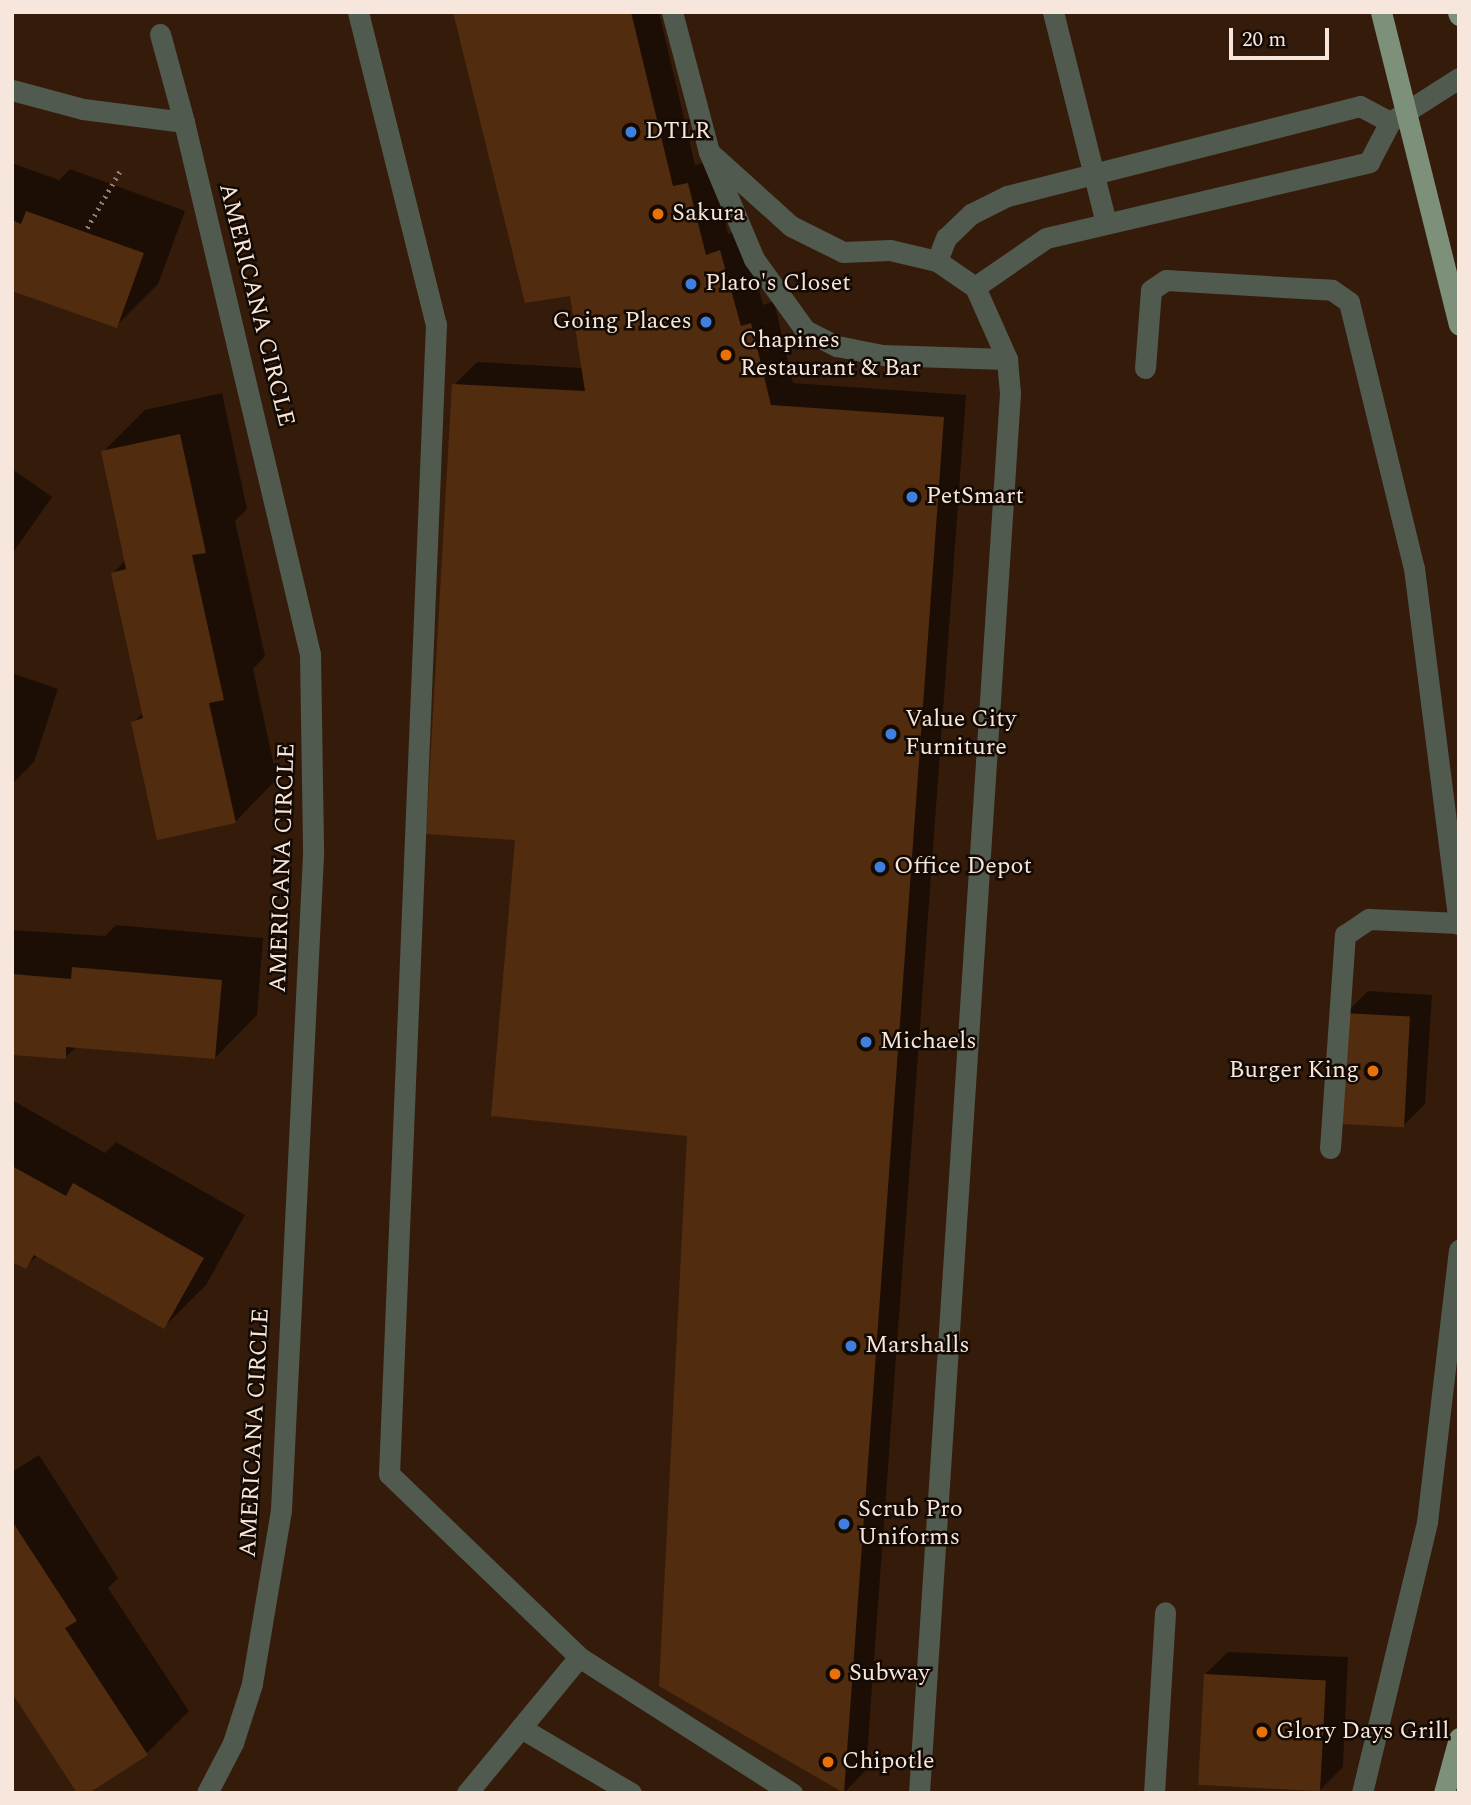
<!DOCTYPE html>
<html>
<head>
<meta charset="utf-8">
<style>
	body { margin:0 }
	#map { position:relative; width:1471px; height:1805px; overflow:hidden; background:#351c0a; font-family:Spectral,serif }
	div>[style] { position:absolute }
	.shadow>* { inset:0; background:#0007 }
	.building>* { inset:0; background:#522c0e; transform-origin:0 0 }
	.path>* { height:4.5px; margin-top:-2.25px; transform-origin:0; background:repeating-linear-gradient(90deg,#927d6e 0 2px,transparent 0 7px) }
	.minor>* { height:21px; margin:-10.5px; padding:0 10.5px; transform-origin:10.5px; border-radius:10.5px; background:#515a4f }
	.major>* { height:21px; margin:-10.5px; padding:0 10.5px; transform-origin:10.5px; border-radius:10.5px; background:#7d917a }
	.dots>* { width:19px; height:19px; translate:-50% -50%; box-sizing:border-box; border:4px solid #140a04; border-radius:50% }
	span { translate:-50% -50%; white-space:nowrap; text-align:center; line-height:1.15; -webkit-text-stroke:5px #140a04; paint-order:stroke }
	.poi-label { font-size:24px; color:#f7e6db }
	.left { translate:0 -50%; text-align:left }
	.right { translate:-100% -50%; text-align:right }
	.street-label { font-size:24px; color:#f7e6db }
	.frame { position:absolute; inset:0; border:14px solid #f7e6db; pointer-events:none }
	.scale { position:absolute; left:1229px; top:28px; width:100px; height:32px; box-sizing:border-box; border:4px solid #f7e6db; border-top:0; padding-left:9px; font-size:21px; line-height:24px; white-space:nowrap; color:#f7e6db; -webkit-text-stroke:5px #140a04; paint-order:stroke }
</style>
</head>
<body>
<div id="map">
	<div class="shadow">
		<i style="clip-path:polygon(454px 12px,659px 12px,695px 165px,711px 161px,728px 234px,743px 229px,763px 305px,774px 301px,793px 383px,966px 395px,866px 1770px,844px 1793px,689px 1134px,517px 839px,454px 385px,477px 362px,583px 368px,572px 294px)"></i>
		<i style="clip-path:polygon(12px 163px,59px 180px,70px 169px,185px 211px,158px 284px,116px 326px,12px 289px)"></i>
		<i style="clip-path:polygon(222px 393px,247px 509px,235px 521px,265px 656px,253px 669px,277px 779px,235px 822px,133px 723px,144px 712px,113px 573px,126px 560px,103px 452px,145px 410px)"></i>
		<i style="clip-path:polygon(12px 469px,52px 497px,12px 554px)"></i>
		<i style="clip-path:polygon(12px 673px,58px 689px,34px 762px,12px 784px)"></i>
		<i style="clip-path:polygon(116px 925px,263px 938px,257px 1015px,215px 1058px,77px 1046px,66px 1057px,12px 1053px,12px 930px,105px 936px)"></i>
		<i style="clip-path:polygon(1368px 991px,1432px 995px,1425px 1104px,1402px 1127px,1345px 1014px)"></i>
		<i style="clip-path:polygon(12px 1100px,105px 1153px,116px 1142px,245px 1215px,206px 1285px,164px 1327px,38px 1255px,25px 1267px,12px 1260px)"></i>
		<i style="clip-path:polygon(39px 1455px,118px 1578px,108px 1588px,189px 1711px,147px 1753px,12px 1690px,12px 1472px)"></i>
		<i style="clip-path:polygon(1228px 1652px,1348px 1657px,1343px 1767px,1320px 1790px,1205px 1674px)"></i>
	</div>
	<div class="building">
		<i style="clip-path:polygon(453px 12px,631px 12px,673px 186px,688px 183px,706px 255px,720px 250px,741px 326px,751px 323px,771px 405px,944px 417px,844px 1793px,659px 1686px,687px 1136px,491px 1116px,515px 840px,426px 834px,452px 384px,585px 391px,570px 296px,525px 303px)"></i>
		<i style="clip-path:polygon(26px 211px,144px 253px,117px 328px,12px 291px,12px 220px,21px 224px)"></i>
		<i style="clip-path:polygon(180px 434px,206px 553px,192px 555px,224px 700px,209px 703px,236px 823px,157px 840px,131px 722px,143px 718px,111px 573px,126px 569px,101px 451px)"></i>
		<i style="clip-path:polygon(72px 967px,222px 980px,215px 1059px,66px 1047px,66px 1059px,12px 1055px,12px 974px,71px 979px)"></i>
		<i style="left:1343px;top:1013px;width:67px;height:111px;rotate:3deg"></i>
		<i style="clip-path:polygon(12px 1166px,66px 1196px,73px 1183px,204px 1258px,164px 1329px,34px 1255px,26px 1269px,12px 1262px)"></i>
		<i style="clip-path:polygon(12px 1521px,77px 1621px,65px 1628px,148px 1755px,89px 1793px,77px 1793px,12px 1693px)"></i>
		<i style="left:1204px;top:1674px;width:122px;height:111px;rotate:3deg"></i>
	</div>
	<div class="path">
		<i style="left:87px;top:228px;width:68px;rotate:-60deg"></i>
	</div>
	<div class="minor">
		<i style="left:358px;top:12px;width:322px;rotate:76deg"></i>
		<i style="left:436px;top:324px;width:1151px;rotate:92.34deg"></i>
		<i style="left:389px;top:1474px;width:264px;rotate:43.9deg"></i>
		<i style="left:672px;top:12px;width:145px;rotate:75.2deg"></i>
		<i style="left:709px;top:152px;width:116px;rotate:67.2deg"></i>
		<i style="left:754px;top:259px;width:87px;rotate:54.3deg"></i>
		<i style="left:805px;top:330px;width:36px;rotate:27deg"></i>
		<i style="left:837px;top:346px;width:46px;rotate:11.3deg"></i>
		<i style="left:882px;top:355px;width:125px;rotate:1.8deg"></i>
		<i style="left:1053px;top:12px;width:218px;rotate:75.9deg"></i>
		<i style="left:160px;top:34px;width:91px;rotate:74.7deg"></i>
		<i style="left:12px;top:90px;width:73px;rotate:15deg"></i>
		<i style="left:83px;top:109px;width:102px;rotate:7.3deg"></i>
		<i style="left:184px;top:122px;width:547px;rotate:76.68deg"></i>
		<i style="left:310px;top:654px;width:201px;rotate:89.1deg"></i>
		<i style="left:313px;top:855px;width:656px;rotate:92.8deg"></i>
		<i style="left:281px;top:1510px;width:176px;rotate:99.5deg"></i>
		<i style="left:252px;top:1684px;width:62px;rotate:107.9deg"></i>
		<i style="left:233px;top:1743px;width:56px;rotate:117.5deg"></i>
		<i style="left:709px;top:152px;width:110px;rotate:42.1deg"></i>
		<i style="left:791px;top:226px;width:58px;rotate:26.6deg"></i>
		<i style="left:843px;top:252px;width:47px;rotate:-2.4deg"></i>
		<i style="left:890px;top:250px;width:48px;rotate:13.2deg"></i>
		<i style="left:937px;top:261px;width:46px;rotate:34.4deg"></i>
		<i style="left:975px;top:287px;width:79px;rotate:66deg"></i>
		<i style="left:1007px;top:359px;width:34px;rotate:85deg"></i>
		<i style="left:1010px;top:393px;width:1403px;rotate:93.72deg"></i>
		<i style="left:937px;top:261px;width:25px;rotate:-69deg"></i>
		<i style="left:946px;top:238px;width:35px;rotate:-44deg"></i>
		<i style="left:971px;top:214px;width:40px;rotate:-26.6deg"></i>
		<i style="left:1007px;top:196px;width:364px;rotate:-14.3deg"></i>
		<i style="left:1360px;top:106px;width:34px;rotate:28deg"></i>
		<i style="left:975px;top:287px;width:86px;rotate:-34.6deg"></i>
		<i style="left:1046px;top:238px;width:332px;rotate:-13.2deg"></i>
		<i style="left:1369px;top:162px;width:45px;rotate:-62.3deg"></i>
		<i style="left:1390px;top:122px;width:82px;rotate:-32.5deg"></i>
		<i style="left:1145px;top:368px;width:78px;rotate:-85.6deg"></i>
		<i style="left:1151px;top:290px;width:18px;rotate:-34deg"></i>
		<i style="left:1166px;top:280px;width:166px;rotate:3.4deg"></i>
		<i style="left:1332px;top:290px;width:21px;rotate:35deg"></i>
		<i style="left:1349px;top:302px;width:274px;rotate:76.3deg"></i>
		<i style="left:1414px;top:568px;width:359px;rotate:82.8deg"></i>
		<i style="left:1330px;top:1148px;width:214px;rotate:-86deg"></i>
		<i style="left:1345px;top:935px;width:29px;rotate:-34deg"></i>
		<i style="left:1369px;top:919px;width:90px;rotate:2.5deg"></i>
		<i style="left:521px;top:1728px;width:128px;rotate:30.6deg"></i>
		<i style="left:467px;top:1793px;width:176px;rotate:-50.5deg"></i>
		<i style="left:579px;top:1657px;width:253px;rotate:32.6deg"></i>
		<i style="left:1154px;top:1793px;width:181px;rotate:-86.5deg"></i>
		<i style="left:1362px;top:1793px;width:279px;rotate:-76.5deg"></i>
		<i style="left:1427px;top:1522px;width:274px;rotate:-83.3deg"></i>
	</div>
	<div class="major">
		<i style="left:1381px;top:12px;width:322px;rotate:76deg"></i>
		<i style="left:1458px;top:12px;width:3px;rotate:72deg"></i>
		<i style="left:1444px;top:1793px;width:57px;rotate:-74.7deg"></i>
	</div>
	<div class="dots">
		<i style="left:631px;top:132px;background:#3f7fe0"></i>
		<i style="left:658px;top:214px;background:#e8710a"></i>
		<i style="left:691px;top:284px;background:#3f7fe0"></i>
		<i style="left:706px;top:322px;background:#3f7fe0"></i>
		<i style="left:726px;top:355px;background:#e8710a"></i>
		<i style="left:912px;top:497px;background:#3f7fe0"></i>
		<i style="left:891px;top:734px;background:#3f7fe0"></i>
		<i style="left:880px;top:867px;background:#3f7fe0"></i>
		<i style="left:866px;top:1042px;background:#3f7fe0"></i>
		<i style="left:1373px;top:1071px;background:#e8710a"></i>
		<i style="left:851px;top:1346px;background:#3f7fe0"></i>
		<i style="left:844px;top:1524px;background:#3f7fe0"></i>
		<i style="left:835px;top:1674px;background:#e8710a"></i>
		<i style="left:1262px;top:1732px;background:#e8710a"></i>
		<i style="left:828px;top:1762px;background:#e8710a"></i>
	</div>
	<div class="poi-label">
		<span class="left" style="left:645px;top:132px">DTLR</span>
		<span class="left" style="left:672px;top:214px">Sakura</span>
		<span class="left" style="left:705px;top:284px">Plato's Closet</span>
		<span class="right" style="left:692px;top:322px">Going Places</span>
		<span class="left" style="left:740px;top:355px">Chapines<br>Restaurant &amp; Bar</span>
		<span class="left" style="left:926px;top:497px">PetSmart</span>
		<span class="left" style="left:905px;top:734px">Value City<br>Furniture</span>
		<span class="left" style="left:894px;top:867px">Office Depot</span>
		<span class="left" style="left:880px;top:1042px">Michaels</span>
		<span class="right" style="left:1359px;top:1071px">Burger King</span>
		<span class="left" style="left:865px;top:1346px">Marshalls</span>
		<span class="left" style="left:858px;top:1524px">Scrub Pro<br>Uniforms</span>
		<span class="left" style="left:849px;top:1674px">Subway</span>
		<span class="left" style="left:1276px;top:1732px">Glory Days Grill</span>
		<span class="left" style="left:842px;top:1762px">Chipotle</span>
	</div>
	<div class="street-label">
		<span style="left:256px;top:305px;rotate:76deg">AMERICANA CIRCLE</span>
		<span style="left:283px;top:868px;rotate:-88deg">AMERICANA CIRCLE</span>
		<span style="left:255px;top:1433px;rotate:-87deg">AMERICANA CIRCLE</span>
	</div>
	<div class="frame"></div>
	<div class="scale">20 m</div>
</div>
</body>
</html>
